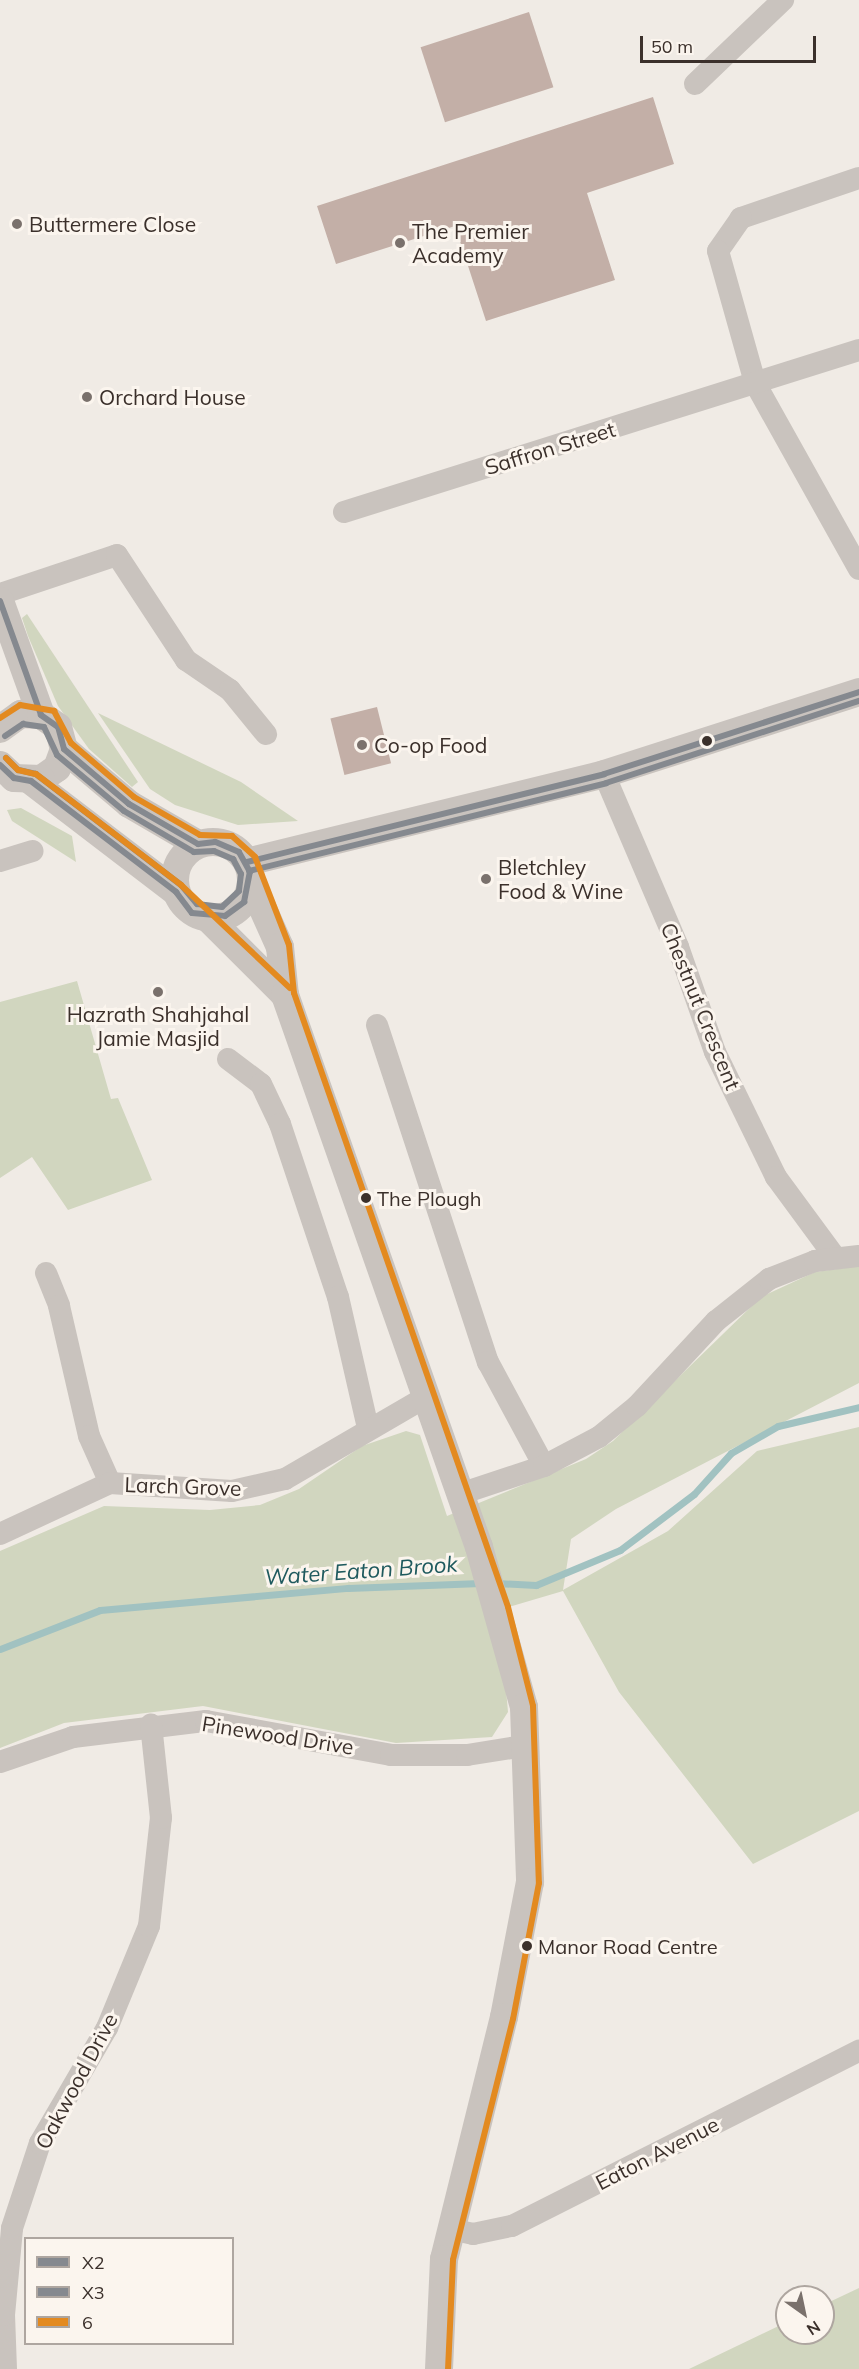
<!DOCTYPE html>
<html>
<head>
<meta charset="utf-8">
<style>
	body { margin:0 }
	#map { position:relative; width:859px; height:2369px; overflow:hidden; background:#f0ebe5; font-family:Mulish,sans-serif }
	div>[style] { position:absolute }
	.green>* { inset:0; background:#d1d6bf }
	.stream>* { height:7px; margin:-3.5px; padding:0 3.5px; transform-origin:3.5px; border-radius:3.5px; background:#a1c2c1 }
	.building>* { inset:0; background:#c3afa7; transform-origin:0 0 }
	.minor>* { height:22px; margin:-11px; padding:0 11px; transform-origin:11px; border-radius:11px; background:#c9c3be }
	.tertiary>* { height:28px; margin:-14px; padding:0 14px; transform-origin:14px; border-radius:14px; background:#c9c3be }
	.tertiary>.ring { margin:-14px; padding:0; box-sizing:content-box; background:none; border:28px solid #c9c3be; border-radius:50% }
	.bus-1>* { height:6px; margin:-3px; padding:0 3px; transform-origin:3px; border-radius:3px; background:#85898f }
	.bus-2>* { height:6px; margin:-3px; padding:0 3px; transform-origin:3px; border-radius:3px; background:#85898f }
	.bus-3>* { height:6px; margin:-3px; padding:0 3px; transform-origin:3px; border-radius:3px; background:#e38a20 }
	.dots>* { width:16px; height:16px; translate:-50% -50%; box-sizing:border-box; border:3px solid #fbf5ee; border-radius:50% }
	span { translate:-50% -50%; white-space:nowrap; text-align:center; line-height:1.15; -webkit-text-stroke:6px #fbf5ee; paint-order:stroke }
	.bus-label { font-size:20px; color:#3b302b }
	.left { translate:0 -50%; text-align:left }
	.poi-label { font-size:21px; color:#3b302b }
	.street-label { font-size:21px; color:#3b302b }
	.water-label { font-size:22px; color:#1f5a5e; font-style:italic }
	.legend { position:absolute; left:24px; top:2237px; width:210px; height:108px; box-sizing:border-box; background:#fbf5ee; border:2px solid #aea6a0; margin:0; padding:8px 10px; list-style:none; font-size:18px; color:#3b302b }
	.legend li { display:flex; align-items:center; gap:12px; height:30px }
	.legend b { width:30px; border:2px solid #aea6a0 }
	.north { position:absolute; left:775px; top:2285px; width:60px; height:60px; box-sizing:border-box; background:#fbf5ee; border:2px solid #aea6a0; border-radius:50%; rotate:147deg; font-size:16px; font-weight:700; line-height:24px; text-align:center; color:#3b302b }
	.north::after { content:''; display:block; margin:auto; width:21px; height:27px; background:#7a716c; clip-path:polygon(50% 0,100% 100%,50% 72%,0 100%) }
	.scale { position:absolute; left:640px; top:36px; width:176px; height:27px; box-sizing:border-box; border:3px solid #3b302b; border-top:0; padding-left:8px; font-size:18px; line-height:21px; white-space:nowrap; color:#3b302b; -webkit-text-stroke:4px #fbf5ee; paint-order:stroke }
</style>
</head>
<body>
<div id="map">
	<div class="green">
		<i style="clip-path:polygon(27px 614px,138px 782px,132px 787px,89px 749px,58px 706px,28px 636px,22px 618px)"></i>
		<i style="clip-path:polygon(98px 713px,241px 782px,298px 821px,238px 825px,175px 805px,150px 789px)"></i>
		<i style="clip-path:polygon(21px 808px,72px 836px,76px 862px,12px 821px,7px 810px)"></i>
		<i style="clip-path:polygon(77px 981px,111px 1099px,118px 1098px,152px 1180px,68px 1210px,32px 1157px,0 1178px,0 1002px)"></i>
		<i style="clip-path:polygon(859px 1266px,859px 1383px,616px 1509px,571px 1539px,563px 1590px,668px 1531px,757px 1451px,859px 1427px,859px 1811px,753px 1864px,619px 1692px,563px 1591px,499px 1610px,508px 1712px,492px 1737px,396px 1743px,203px 1706px,64px 1723px,0 1748px,0 1551px,104px 1506px,210px 1510px,260px 1505px,299px 1489px,362px 1446px,406px 1431px,420px 1435px,447px 1516px,586px 1459px,613px 1441px,761px 1297px,815px 1272px)"></i>
		<i style="clip-path:polygon(859px 2288px,859px 2369px,689px 2369px,787px 2322px,787px 2333px,823px 2333px,823px 2305px)"></i>
	</div>
	<div class="stream">
		<i style="left:495px;top:1583px;width:41px;rotate:2.8deg"></i>
		<i style="left:536px;top:1585px;width:91px;rotate:-22.6deg"></i>
		<i style="left:620px;top:1550px;width:93px;rotate:-37.1deg"></i>
		<i style="left:694px;top:1494px;width:55px;rotate:-47.9deg"></i>
		<i style="left:731px;top:1453px;width:54px;rotate:-29.9deg"></i>
		<i style="left:778px;top:1426px;width:83px;rotate:-13.2deg"></i>
		<i style="left:0;top:1649px;width:107px;rotate:-21.3deg"></i>
		<i style="left:100px;top:1610px;width:249px;rotate:-5.1deg"></i>
		<i style="left:348px;top:1588px;width:133px;rotate:-2.2deg"></i>
	</div>
	<div class="building">
		<i style="left:529px;top:12px;width:79px;height:114px;rotate:72deg"></i>
		<i style="clip-path:polygon(653px 97px,674px 164px,587px 193px,615px 280px,486px 321px,455px 226px,336px 264px,317px 206px)"></i>
		<i style="left:377px;top:707px;width:58px;height:48px;rotate:76deg"></i>
	</div>
	<div class="minor">
		<i style="left:695px;top:84px;width:122px;rotate:-43.7deg"></i>
		<i style="left:859px;top:178px;width:125px;rotate:161.3deg"></i>
		<i style="left:741px;top:218px;width:40px;rotate:124.9deg"></i>
		<i style="left:718px;top:251px;width:137px;rotate:74.3deg"></i>
		<i style="left:755px;top:383px;width:213px;rotate:60.8deg"></i>
		<i style="left:344px;top:512px;width:540px;rotate:-17.46deg"></i>
		<i style="left:0;top:594px;width:123px;rotate:-18.4deg"></i>
		<i style="left:117px;top:555px;width:126px;rotate:56.7deg"></i>
		<i style="left:186px;top:660px;width:53px;rotate:34.3deg"></i>
		<i style="left:230px;top:690px;width:57px;rotate:50.7deg"></i>
		<i style="left:604px;top:774px;width:188px;rotate:66.8deg"></i>
		<i style="left:678px;top:947px;width:111px;rotate:70.6deg"></i>
		<i style="left:715px;top:1052px;width:139px;rotate:64deg"></i>
		<i style="left:776px;top:1177px;width:99px;rotate:53.6deg"></i>
		<i style="left:0;top:861px;width:34px;rotate:-17deg"></i>
		<i style="left:377px;top:1025px;width:355px;rotate:71.8deg"></i>
		<i style="left:488px;top:1362px;width:118px;rotate:61.7deg"></i>
		<i style="left:228px;top:1059px;width:41px;rotate:37.1deg"></i>
		<i style="left:261px;top:1084px;width:44px;rotate:64.6deg"></i>
		<i style="left:280px;top:1124px;width:182px;rotate:71.5deg"></i>
		<i style="left:338px;top:1297px;width:134px;rotate:77.1deg"></i>
		<i style="left:46px;top:1273px;width:35px;rotate:68deg"></i>
		<i style="left:59px;top:1306px;width:133px;rotate:77deg"></i>
		<i style="left:89px;top:1436px;width:51px;rotate:65.9deg"></i>
		<i style="left:460px;top:1494px;width:89px;rotate:-18.4deg"></i>
		<i style="left:544px;top:1466px;width:62px;rotate:-27.8deg"></i>
		<i style="left:599px;top:1437px;width:49px;rotate:-39.2deg"></i>
		<i style="left:637px;top:1406px;width:116px;rotate:-47.1deg"></i>
		<i style="left:716px;top:1321px;width:68px;rotate:-38.4deg"></i>
		<i style="left:769px;top:1279px;width:49px;rotate:-21.4deg"></i>
		<i style="left:815px;top:1261px;width:44px;rotate:-6.5deg"></i>
		<i style="left:0;top:1534px;width:121px;rotate:-24.9deg"></i>
		<i style="left:110px;top:1483px;width:122px;rotate:3.8deg"></i>
		<i style="left:232px;top:1491px;width:54px;rotate:-12.8deg"></i>
		<i style="left:285px;top:1479px;width:163px;rotate:-30.2deg"></i>
		<i style="left:0;top:1762px;width:77px;rotate:-18.9deg"></i>
		<i style="left:73px;top:1737px;width:134px;rotate:-6.9deg"></i>
		<i style="left:206px;top:1721px;width:188px;rotate:10.4deg"></i>
		<i style="left:391px;top:1755px;width:76px"></i>
		<i style="left:467px;top:1755px;width:58px;rotate:-9deg"></i>
		<i style="left:450px;top:2229px;width:24px;rotate:12deg"></i>
		<i style="left:473px;top:2234px;width:40px;rotate:-12deg"></i>
		<i style="left:512px;top:2226px;width:389px;rotate:-26.8deg"></i>
		<i style="left:6px;top:2369px;width:54px;rotate:-92.1deg"></i>
		<i style="left:4px;top:2315px;width:87px;rotate:-84.7deg"></i>
		<i style="left:12px;top:2228px;width:89px;rotate:-71.8deg"></i>
		<i style="left:40px;top:2143px;width:133px;rotate:-59.8deg"></i>
		<i style="left:107px;top:2028px;width:110px;rotate:-67.6deg"></i>
		<i style="left:149px;top:1926px;width:109px;rotate:-83.7deg"></i>
		<i style="left:161px;top:1818px;width:94px;rotate:-96.1deg"></i>
	</div>
	<div class="tertiary">
		<i style="left:0;top:601px;width:121px;rotate:70.2deg"></i>
		<i style="left:0;top:729px;width:26px;rotate:-36deg"></i>
		<i style="left:21px;top:714px;width:20px;rotate:3deg"></i>
		<i style="left:41px;top:715px;width:21px;rotate:35deg"></i>
		<i style="left:58px;top:727px;width:23px;rotate:75deg"></i>
		<i style="left:64px;top:749px;width:20px;rotate:110deg"></i>
		<i style="left:57px;top:768px;width:19px;rotate:145deg"></i>
		<i style="left:41px;top:779px;width:27px;rotate:-178deg"></i>
		<i style="left:14px;top:778px;width:19px;rotate:-137deg"></i>
		<i style="left:64px;top:749px;width:85px;rotate:40.2deg"></i>
		<i style="left:129px;top:804px;width:80px;rotate:30.1deg"></i>
		<i style="left:31px;top:781px;width:183px;rotate:37.4deg"></i>
		<i class="ring" style="left:175px;top:842px;width:48px;height:48px"></i>
		<i style="left:247px;top:862px;width:368px;rotate:-13.8deg"></i>
		<i style="left:604px;top:774px;width:268px;rotate:-17.8deg"></i>
		<i style="left:251px;top:882px;width:71px;rotate:66deg"></i>
		<i style="left:280px;top:947px;width:48px;rotate:84.1deg"></i>
		<i style="left:208px;top:918px;width:109px;rotate:45deg"></i>
		<i style="left:285px;top:995px;width:585px;rotate:70.64deg"></i>
		<i style="left:479px;top:1547px;width:166px;rotate:74.3deg"></i>
		<i style="left:524px;top:1707px;width:175px;rotate:88deg"></i>
		<i style="left:530px;top:1882px;width:137px;rotate:100.9deg"></i>
		<i style="left:504px;top:2017px;width:249px;rotate:103.9deg"></i>
		<i style="left:444px;top:2259px;width:110px;rotate:92.6deg"></i>
	</div>
	<div class="bus-1">
		<i style="left:0;top:601px;width:121px;rotate:70.2deg"></i>
		<i style="left:0;top:765px;width:19px;rotate:43deg"></i>
		<i style="left:14px;top:778px;width:17px;rotate:10deg"></i>
		<i style="left:31px;top:781px;width:183px;rotate:37.4deg"></i>
		<i style="left:176px;top:892px;width:26px;rotate:53deg"></i>
		<i style="left:192px;top:913px;width:33px;rotate:5deg"></i>
		<i style="left:225px;top:916px;width:24px;rotate:-36deg"></i>
		<i style="left:244px;top:902px;width:31px;rotate:-79deg"></i>
		<i style="left:250px;top:872px;width:23px;rotate:-119deg"></i>
		<i style="left:239px;top:852px;width:26px;rotate:-157deg"></i>
		<i style="left:215px;top:842px;width:17px;rotate:173deg"></i>
		<i style="left:198px;top:844px;width:80px;rotate:-149.9deg"></i>
		<i style="left:129px;top:804px;width:85px;rotate:-139.8deg"></i>
		<i style="left:64px;top:749px;width:23px;rotate:-105deg"></i>
		<i style="left:58px;top:727px;width:21px;rotate:-145deg"></i>
		<i style="left:247px;top:862px;width:368px;rotate:-13.8deg"></i>
		<i style="left:604px;top:774px;width:268px;rotate:-17.8deg"></i>
	</div>
	<div class="bus-2">
		<i style="left:5px;top:736px;width:22px;rotate:-34deg"></i>
		<i style="left:23px;top:724px;width:21px;rotate:8deg"></i>
		<i style="left:44px;top:727px;width:31px;rotate:65deg"></i>
		<i style="left:57px;top:755px;width:87px;rotate:39.9deg"></i>
		<i style="left:124px;top:811px;width:81px;rotate:30.4deg"></i>
		<i style="left:194px;top:852px;width:20px;rotate:-3deg"></i>
		<i style="left:214px;top:851px;width:21px;rotate:23deg"></i>
		<i style="left:233px;top:859px;width:17px;rotate:62deg"></i>
		<i style="left:241px;top:874px;width:17px;rotate:97deg"></i>
		<i style="left:239px;top:891px;width:23px;rotate:137deg"></i>
		<i style="left:222px;top:907px;width:25px;rotate:-173deg"></i>
		<i style="left:197px;top:904px;width:25px;rotate:-130deg"></i>
		<i style="left:181px;top:885px;width:183px;rotate:-142.6deg"></i>
		<i style="left:36px;top:774px;width:18px;rotate:-167deg"></i>
		<i style="left:18px;top:770px;width:17px;rotate:-135deg"></i>
		<i style="left:249px;top:871px;width:368px;rotate:-13.8deg"></i>
		<i style="left:606px;top:783px;width:266px;rotate:-18deg"></i>
	</div>
	<div class="bus-3">
		<i style="left:0;top:718px;width:24px;rotate:-33deg"></i>
		<i style="left:20px;top:705px;width:35px;rotate:10deg"></i>
		<i style="left:54px;top:711px;width:36px;rotate:62deg"></i>
		<i style="left:71px;top:743px;width:83px;rotate:40.6deg"></i>
		<i style="left:134px;top:797px;width:76px;rotate:29.9deg"></i>
		<i style="left:200px;top:835px;width:32px;rotate:2deg"></i>
		<i style="left:232px;top:836px;width:31px;rotate:42deg"></i>
		<i style="left:255px;top:857px;width:94px;rotate:68.9deg"></i>
		<i style="left:289px;top:945px;width:48px;rotate:84.1deg"></i>
		<i style="left:294px;top:993px;width:650px;rotate:70.78deg"></i>
		<i style="left:508px;top:1607px;width:102px;rotate:75.8deg"></i>
		<i style="left:533px;top:1706px;width:177px;rotate:88.1deg"></i>
		<i style="left:539px;top:1883px;width:138px;rotate:100.8deg"></i>
		<i style="left:513px;top:2019px;width:248px;rotate:104deg"></i>
		<i style="left:453px;top:2260px;width:109px;rotate:92.6deg"></i>
		<i style="left:6px;top:758px;width:17px;rotate:45deg"></i>
		<i style="left:18px;top:770px;width:18px;rotate:13deg"></i>
		<i style="left:36px;top:774px;width:183px;rotate:37.4deg"></i>
		<i style="left:181px;top:885px;width:150px;rotate:43.4deg"></i>
	</div>
	<div class="dots">
		<i style="left:17px;top:224px;background:#7a716c"></i>
		<i style="left:400px;top:243px;background:#7a716c"></i>
		<i style="left:87px;top:397px;background:#7a716c"></i>
		<i style="left:707px;top:741px;background:#3b302b"></i>
		<i style="left:362px;top:745px;background:#7a716c"></i>
		<i style="left:486px;top:879px;background:#7a716c"></i>
		<i style="left:158px;top:992px;background:#7a716c"></i>
		<i style="left:366px;top:1198px;background:#3b302b"></i>
		<i style="left:527px;top:1946px;background:#3b302b"></i>
	</div>
	<div class="bus-label">
		<span class="left" style="left:377px;top:1198px">The Plough</span>
		<span class="left" style="left:538px;top:1946px">Manor Road Centre</span>
	</div>
	<div class="poi-label">
		<span class="left" style="left:29px;top:224px">Buttermere Close</span>
		<span class="left" style="left:412px;top:243px">The Premier<br>Academy</span>
		<span class="left" style="left:99px;top:397px">Orchard House</span>
		<span class="left" style="left:374px;top:745px">Co-op Food</span>
		<span class="left" style="left:498px;top:879px">Bletchley<br>Food &amp; Wine</span>
		<span style="left:158px;top:1026px">Hazrath Shahjahal<br>Jamie Masjid</span>
	</div>
	<div class="street-label">
		<span style="left:550px;top:448px;rotate:-17deg">Saffron Street</span>
		<span style="left:701px;top:1006px;rotate:68deg">Chestnut Crescent</span>
		<span style="left:183px;top:1486px;rotate:2deg">Larch Grove</span>
		<span style="left:278px;top:1735px;rotate:9deg">Pinewood Drive</span>
		<span style="left:76px;top:2081px;rotate:-62deg">Oakwood Drive</span>
		<span style="left:657px;top:2153px;rotate:-27deg">Eaton Avenue</span>
	</div>
	<div class="water-label">
		<span style="left:361px;top:1571px;rotate:-4deg">Water Eaton Brook</span>
	</div>
	<ul class="legend">
	<li><b style="height:8px;background:#85898f"></b>X2</li>
	<li><b style="height:8px;background:#85898f"></b>X3</li>
	<li><b style="height:8px;background:#e38a20"></b>6</li>
	</ul>
	<div class="north">N</div>
	<div class="scale">50 m</div>
</div>
</body>
</html>
